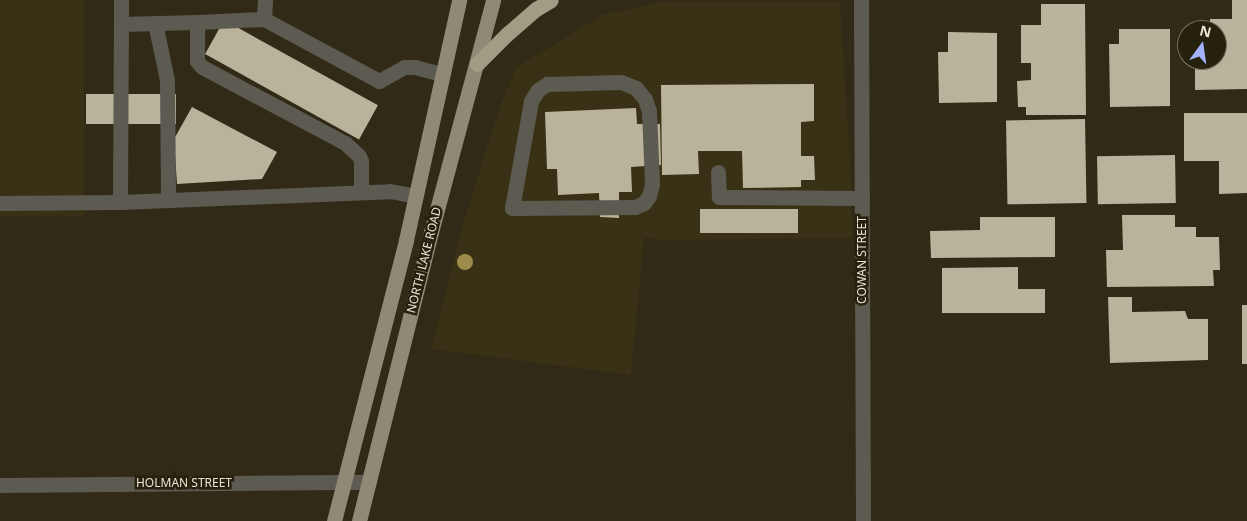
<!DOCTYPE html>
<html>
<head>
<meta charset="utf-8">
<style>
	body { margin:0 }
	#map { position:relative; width:1247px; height:521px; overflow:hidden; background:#302a16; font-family:"Noto Sans",sans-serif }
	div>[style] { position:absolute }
	.built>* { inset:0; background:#393115; transform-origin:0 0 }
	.building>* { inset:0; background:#bab39b; transform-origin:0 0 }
	.minor>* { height:15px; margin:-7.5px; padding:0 7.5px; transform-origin:7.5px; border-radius:7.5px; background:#5d5b51 }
	.major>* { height:15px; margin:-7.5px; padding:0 7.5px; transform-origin:7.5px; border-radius:7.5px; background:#8f8976 }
	.highway>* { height:15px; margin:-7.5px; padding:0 7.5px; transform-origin:7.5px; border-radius:7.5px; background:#a39c84 }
	.trees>* { width:16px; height:16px; margin:-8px; border-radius:50%; background:#9d8b4b }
	span { translate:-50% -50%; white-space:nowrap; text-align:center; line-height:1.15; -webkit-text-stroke:5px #26210d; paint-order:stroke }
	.street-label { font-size:12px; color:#e7e3d7 }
	.north { position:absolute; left:1177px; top:20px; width:50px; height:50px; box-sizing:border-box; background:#26210d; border:1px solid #736f5e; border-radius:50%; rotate:14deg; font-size:14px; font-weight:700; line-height:20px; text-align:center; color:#e7e3d7 }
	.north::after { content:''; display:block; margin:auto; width:18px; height:22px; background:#a2b2fd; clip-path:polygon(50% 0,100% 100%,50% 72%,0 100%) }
</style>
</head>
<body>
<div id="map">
	<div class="built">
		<i style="left:0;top:0;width:84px;height:216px"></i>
		<i style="clip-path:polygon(840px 1px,851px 180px,852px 238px,662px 240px,644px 238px,631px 375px,431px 349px,460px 234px,500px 106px,516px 68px,602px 15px,659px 2px)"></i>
	</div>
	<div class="building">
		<i style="clip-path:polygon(1232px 0,1247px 0,1247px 89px,1195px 90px,1195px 60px,1217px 60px,1217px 30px,1210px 30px,1210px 19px,1232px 19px)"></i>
		<i style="clip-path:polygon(1041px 4px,1085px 4px,1086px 115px,1026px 115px,1026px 107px,1018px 107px,1017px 81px,1031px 80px,1031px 63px,1021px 63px,1021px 25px,1041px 25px)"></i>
		<i style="left:224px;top:20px;width:176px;height:39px;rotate:29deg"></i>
		<i style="clip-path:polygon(1119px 29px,1170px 29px,1170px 106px,1110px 107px,1109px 44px,1119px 44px)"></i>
		<i style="clip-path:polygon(948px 32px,997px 33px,997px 102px,939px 103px,938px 52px,948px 52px)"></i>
		<i style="clip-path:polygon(814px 84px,814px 121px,801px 122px,801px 156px,814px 156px,815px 180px,801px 180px,801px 187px,743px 188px,742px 151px,698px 151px,699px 174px,662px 175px,661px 85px)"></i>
		<i style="left:86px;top:94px;width:90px;height:30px"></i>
		<i style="clip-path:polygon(192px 107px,277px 152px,262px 179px,177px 184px,174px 139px)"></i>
		<i style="clip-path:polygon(636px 108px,637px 124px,660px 124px,661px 165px,631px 167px,632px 192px,619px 192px,619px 218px,600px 217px,599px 193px,558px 195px,557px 169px,547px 169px,545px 112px)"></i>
		<i style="clip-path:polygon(1184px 113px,1247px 113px,1247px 193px,1219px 194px,1219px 161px,1184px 161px)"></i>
		<i style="left:1085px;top:119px;width:84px;height:79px;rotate:89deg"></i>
		<i style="left:1175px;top:155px;width:48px;height:78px;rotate:89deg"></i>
		<i style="left:798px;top:209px;width:24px;height:98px;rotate:90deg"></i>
		<i style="clip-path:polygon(1122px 215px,1175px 215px,1175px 227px,1196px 227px,1196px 237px,1219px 237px,1220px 270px,1213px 270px,1214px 286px,1107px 287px,1106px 250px,1123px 250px)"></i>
		<i style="clip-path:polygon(980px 217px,1055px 217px,1055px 257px,931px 258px,930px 231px,980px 230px)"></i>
		<i style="clip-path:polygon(1018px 267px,1018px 289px,1045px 289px,1045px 313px,942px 313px,942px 268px)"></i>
		<i style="clip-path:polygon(1108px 297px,1132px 297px,1132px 312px,1185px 311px,1188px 319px,1208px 319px,1208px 360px,1110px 363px)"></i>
		<i style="left:1242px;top:305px;width:5px;height:59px"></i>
	</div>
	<div class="minor">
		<i style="left:121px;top:0;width:24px;rotate:90deg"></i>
		<i style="left:121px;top:24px;width:76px;rotate:-1.5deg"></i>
		<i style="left:861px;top:0;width:521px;rotate:89.78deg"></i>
		<i style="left:264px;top:19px;width:19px;rotate:-87deg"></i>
		<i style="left:155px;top:23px;width:58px;rotate:78.1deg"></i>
		<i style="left:167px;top:80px;width:120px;rotate:89.5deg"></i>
		<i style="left:621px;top:82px;width:16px;rotate:22deg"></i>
		<i style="left:636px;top:88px;width:14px;rotate:51deg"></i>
		<i style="left:645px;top:99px;width:13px;rotate:72deg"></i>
		<i style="left:649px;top:111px;width:73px;rotate:87.6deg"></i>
		<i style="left:652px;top:184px;width:12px;rotate:104deg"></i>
		<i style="left:649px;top:196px;width:9px;rotate:126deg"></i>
		<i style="left:644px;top:203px;width:10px;rotate:156deg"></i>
		<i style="left:635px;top:207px;width:123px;rotate:179.5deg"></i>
		<i style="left:512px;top:208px;width:109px;rotate:-79.9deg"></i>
		<i style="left:531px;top:101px;width:13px;rotate:-58deg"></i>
		<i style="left:538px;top:90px;width:11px;rotate:-34deg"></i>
		<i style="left:547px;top:84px;width:74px;rotate:-1.5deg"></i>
		<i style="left:718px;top:172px;width:25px;rotate:88deg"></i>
		<i style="left:719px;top:197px;width:143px;rotate:0.4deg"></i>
		<i style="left:361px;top:192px;width:31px;rotate:-90deg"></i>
		<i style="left:361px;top:161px;width:5px;rotate:-112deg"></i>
		<i style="left:359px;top:156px;width:19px;rotate:-137deg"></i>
		<i style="left:345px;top:143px;width:162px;rotate:-152deg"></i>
		<i style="left:202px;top:67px;width:8px;rotate:-130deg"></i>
		<i style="left:197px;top:61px;width:39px;rotate:-90deg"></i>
		<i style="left:197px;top:22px;width:67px;rotate:-2.6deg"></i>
		<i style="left:264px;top:19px;width:131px;rotate:28.3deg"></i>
		<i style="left:379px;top:81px;width:29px;rotate:-29deg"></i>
		<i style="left:404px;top:67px;width:11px"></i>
		<i style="left:415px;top:67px;width:28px;rotate:15deg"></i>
		<i style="left:120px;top:202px;width:178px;rotate:-89.7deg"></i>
		<i style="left:0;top:203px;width:120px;rotate:-0.5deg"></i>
		<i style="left:120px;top:202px;width:270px;rotate:-2.3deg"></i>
		<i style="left:390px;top:191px;width:26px;rotate:11deg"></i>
		<i style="left:0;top:485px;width:369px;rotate:-0.5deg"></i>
	</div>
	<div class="major">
		<i style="left:334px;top:521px;width:290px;rotate:-75.6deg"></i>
		<i style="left:406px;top:240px;width:246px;rotate:-77.5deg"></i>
		<i style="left:359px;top:521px;width:298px;rotate:-76deg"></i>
		<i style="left:431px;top:232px;width:240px;rotate:-75deg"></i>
	</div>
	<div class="highway">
		<i style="left:477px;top:64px;width:42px;rotate:-45deg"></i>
		<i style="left:507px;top:34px;width:38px;rotate:-41deg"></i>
		<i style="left:536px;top:9px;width:17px;rotate:-31deg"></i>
	</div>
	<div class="trees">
		<i style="left:465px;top:262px"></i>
	</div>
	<div class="street-label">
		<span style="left:424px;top:260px;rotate:-76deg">NORTH LAKE ROAD</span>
		<span style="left:862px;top:260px;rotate:-90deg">COWAN STREET</span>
		<span style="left:184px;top:483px">HOLMAN STREET</span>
	</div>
	<div class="north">N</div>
</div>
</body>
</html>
